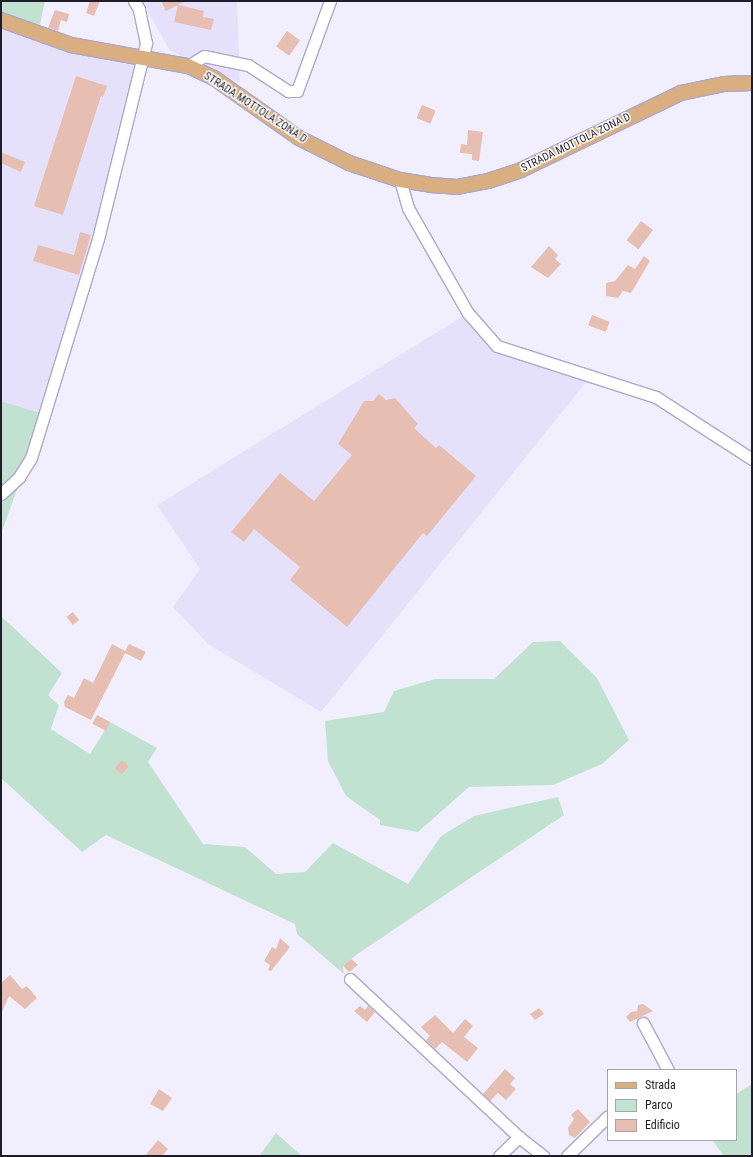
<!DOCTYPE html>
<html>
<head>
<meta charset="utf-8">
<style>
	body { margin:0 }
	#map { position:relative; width:753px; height:1157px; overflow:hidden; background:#f1effd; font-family:"Roboto Condensed",sans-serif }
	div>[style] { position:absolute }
	.built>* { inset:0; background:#e6e1fb }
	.green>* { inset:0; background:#c2e2d1 }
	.building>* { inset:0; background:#e6bfb2; transform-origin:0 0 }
	.roads { filter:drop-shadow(1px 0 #aea7c9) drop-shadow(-1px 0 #aea7c9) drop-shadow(0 1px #aea7c9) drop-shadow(0 -1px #aea7c9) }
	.minor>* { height:11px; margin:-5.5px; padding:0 5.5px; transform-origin:5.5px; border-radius:5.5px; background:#fff }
	.major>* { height:14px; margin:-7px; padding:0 7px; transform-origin:7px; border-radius:7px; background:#d9af82 }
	span { translate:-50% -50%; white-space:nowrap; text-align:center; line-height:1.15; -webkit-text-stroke:3px #fefefe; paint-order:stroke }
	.street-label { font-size:11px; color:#1f1d29 }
	.frame { position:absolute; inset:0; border:2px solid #1f1d29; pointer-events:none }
	.legend { position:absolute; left:607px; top:1069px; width:130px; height:72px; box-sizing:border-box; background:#fefefe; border:1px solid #a5a4a9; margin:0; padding:5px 7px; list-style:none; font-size:12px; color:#1f1d29 }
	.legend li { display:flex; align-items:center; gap:8px; height:20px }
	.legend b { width:20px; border:1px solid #a5a4a9 }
</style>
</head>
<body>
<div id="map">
	<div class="built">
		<i style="clip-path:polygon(142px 1px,237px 1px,240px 83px,170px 51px)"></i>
		<i style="clip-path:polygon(1px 20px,143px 56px,56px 379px,1px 494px)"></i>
		<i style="clip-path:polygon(468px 313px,497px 346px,591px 376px,321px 712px,208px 644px,173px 607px,200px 569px,157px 505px)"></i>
	</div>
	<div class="green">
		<i style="clip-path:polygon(1px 1px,45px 1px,39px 29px,1px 14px)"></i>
		<i style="clip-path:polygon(1px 401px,40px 413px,46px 409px,1px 534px)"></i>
		<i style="clip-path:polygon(1px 616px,62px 673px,48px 695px,59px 705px,51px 729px,90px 754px,110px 722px,157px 748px,148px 762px,203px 844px,245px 847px,276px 874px,305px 872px,333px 843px,408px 884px,441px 836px,474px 816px,558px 797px,564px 815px,356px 955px,343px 966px,344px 974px,297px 934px,295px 924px,106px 835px,82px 852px,1px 778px)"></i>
		<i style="clip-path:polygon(560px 641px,597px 678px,629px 740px,602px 764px,553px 785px,469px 787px,418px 832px,380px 825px,380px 820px,346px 796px,328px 761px,325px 721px,384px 712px,394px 691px,435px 679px,494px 679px,533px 642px)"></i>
		<i style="clip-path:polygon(752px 1084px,752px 1153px,747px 1156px,724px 1156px,712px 1140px,736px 1140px,736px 1094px)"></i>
		<i style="clip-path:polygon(276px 1133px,302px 1156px,259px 1156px)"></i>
	</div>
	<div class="building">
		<i style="clip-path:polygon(90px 1px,100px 1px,94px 16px,86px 13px)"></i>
		<i style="clip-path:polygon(161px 1px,186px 1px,166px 11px)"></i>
		<i style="clip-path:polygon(178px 5px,204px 11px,203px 17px,214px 19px,211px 30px,174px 22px)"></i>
		<i style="clip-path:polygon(55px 10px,69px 14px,67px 22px,61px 20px,58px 31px,48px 28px)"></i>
		<i style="left:287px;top:31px;width:16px;height:19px;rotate:35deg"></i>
		<i style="clip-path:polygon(76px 76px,107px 86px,103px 97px,101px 96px,63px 215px,34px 206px)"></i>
		<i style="left:422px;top:105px;width:15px;height:14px;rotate:23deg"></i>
		<i style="clip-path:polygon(468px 130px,483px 132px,479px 161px,472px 160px,472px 154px,460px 153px,461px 144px,467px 145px)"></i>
		<i style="clip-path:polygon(1px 152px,25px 162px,21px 172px,1px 163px)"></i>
		<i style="left:641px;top:221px;width:15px;height:24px;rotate:37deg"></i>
		<i style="clip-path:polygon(80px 232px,91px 235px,79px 275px,33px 261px,38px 245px,74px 255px)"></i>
		<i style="clip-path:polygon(549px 246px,558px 255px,555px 259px,561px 264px,548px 278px,531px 267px)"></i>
		<i style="clip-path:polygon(644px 256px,650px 261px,631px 293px,623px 291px,618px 298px,606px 296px,606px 283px,615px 281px,628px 265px,635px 269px)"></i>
		<i style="left:592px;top:315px;width:19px;height:11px;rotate:21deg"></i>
		<i style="clip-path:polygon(379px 394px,386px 400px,395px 398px,418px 424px,414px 428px,436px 448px,439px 445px,476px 476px,427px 536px,423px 533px,347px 627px,290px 580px,300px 567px,254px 529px,244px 542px,231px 532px,280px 473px,314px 501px,352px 455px,338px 444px,364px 401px,373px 401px)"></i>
		<i style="left:73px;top:612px;width:10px;height:8px;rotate:53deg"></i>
		<i style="clip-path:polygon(112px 644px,125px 651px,129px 644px,146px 652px,141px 661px,125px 653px,91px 720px,65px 707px,64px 702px,68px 695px,74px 698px,84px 678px,93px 683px)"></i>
		<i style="left:97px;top:715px;width:15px;height:10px;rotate:28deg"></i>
		<i style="left:122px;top:760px;width:9px;height:11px;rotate:41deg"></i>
		<i style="clip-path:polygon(280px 938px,290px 947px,271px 971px,268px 970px,270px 965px,264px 961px,272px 947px,276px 949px)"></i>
		<i style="clip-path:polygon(351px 959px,358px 965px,349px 972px,343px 966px)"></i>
		<i style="clip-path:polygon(10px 975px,22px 989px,27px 986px,37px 998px,25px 1009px,9px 996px,1px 1014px,1px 983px)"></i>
		<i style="clip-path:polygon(643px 1004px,653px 1011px,630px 1022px,626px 1017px,631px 1012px,637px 1011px,638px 1005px)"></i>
		<i style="clip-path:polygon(360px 1006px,365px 1010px,368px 1006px,375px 1012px,367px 1022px,354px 1011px)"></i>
		<i style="clip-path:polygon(539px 1008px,544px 1014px,535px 1020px,530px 1014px)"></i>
		<i style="clip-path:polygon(435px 1015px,453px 1033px,465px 1019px,473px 1026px,464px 1037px,478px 1048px,467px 1062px,442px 1042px,435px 1049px,426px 1040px,430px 1036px,421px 1027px)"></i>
		<i style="clip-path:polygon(505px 1069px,515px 1078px,510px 1084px,516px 1089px,506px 1100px,498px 1093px,490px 1101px,483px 1094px)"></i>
		<i style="clip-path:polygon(159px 1089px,172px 1098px,163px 1111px,150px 1104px)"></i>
		<i style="clip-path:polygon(578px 1109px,590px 1122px,575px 1138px,569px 1135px,568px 1128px,574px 1119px,571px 1115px)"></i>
		<i style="clip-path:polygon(158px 1140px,168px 1149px,162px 1156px,145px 1156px)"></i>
	</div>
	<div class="roads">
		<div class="minor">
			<i style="left:188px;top:66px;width:19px;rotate:-32deg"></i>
			<i style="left:204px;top:56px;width:45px;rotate:11.6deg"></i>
			<i style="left:248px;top:65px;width:48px;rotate:33deg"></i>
			<i style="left:288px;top:91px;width:9px"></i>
			<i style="left:297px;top:91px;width:96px;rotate:-69.9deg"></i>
			<i style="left:400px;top:180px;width:29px;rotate:74deg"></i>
			<i style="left:408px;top:208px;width:121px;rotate:60.3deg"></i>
			<i style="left:468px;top:313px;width:44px;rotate:48.7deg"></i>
			<i style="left:497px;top:346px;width:167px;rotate:17.8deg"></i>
			<i style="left:656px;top:397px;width:114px;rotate:32.9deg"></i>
			<i style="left:1px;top:494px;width:25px;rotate:-43deg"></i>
			<i style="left:19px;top:477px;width:22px;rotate:-58deg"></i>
			<i style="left:31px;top:458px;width:229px;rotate:-73deg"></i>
			<i style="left:98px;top:239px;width:202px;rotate:-76.2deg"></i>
			<i style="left:146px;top:43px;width:35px;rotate:-102deg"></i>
			<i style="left:139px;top:9px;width:9px;rotate:-122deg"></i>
			<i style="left:350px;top:979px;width:231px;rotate:43.1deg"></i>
			<i style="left:519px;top:1137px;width:31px;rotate:38deg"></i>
			<i style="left:643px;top:1023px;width:53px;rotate:62deg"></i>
			<i style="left:499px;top:1156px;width:28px;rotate:-44deg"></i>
			<i style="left:567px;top:1156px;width:57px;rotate:-44.3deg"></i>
		</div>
		<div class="major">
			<i style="left:1px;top:20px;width:74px;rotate:19.7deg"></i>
			<i style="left:71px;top:45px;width:119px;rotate:10.2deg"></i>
			<i style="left:188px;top:66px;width:29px;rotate:25deg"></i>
			<i style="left:214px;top:78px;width:104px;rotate:35.2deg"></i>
			<i style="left:299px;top:138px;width:56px;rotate:26.6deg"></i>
			<i style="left:349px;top:163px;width:54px;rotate:18.4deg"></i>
			<i style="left:400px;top:180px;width:30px;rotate:9deg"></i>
			<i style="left:430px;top:185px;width:27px;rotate:4deg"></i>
			<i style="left:457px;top:187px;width:32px;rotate:-11deg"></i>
			<i style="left:488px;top:181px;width:35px;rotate:-18deg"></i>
			<i style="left:521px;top:170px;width:178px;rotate:-25.7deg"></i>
			<i style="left:681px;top:93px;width:44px;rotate:-11.8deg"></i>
			<i style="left:724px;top:84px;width:28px;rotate:-2deg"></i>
		</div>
	</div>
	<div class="street-label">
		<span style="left:255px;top:108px;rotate:33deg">STRADA MOTTOLA ZONA D</span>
		<span style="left:576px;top:143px;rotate:-26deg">STRADA MOTTOLA ZONA D</span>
	</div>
	<div class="frame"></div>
	<ul class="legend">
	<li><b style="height:5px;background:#d9af82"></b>Strada</li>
	<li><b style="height:11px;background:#c2e2d1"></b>Parco</li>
	<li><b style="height:11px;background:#e6bfb2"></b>Edificio</li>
	</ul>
</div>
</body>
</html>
